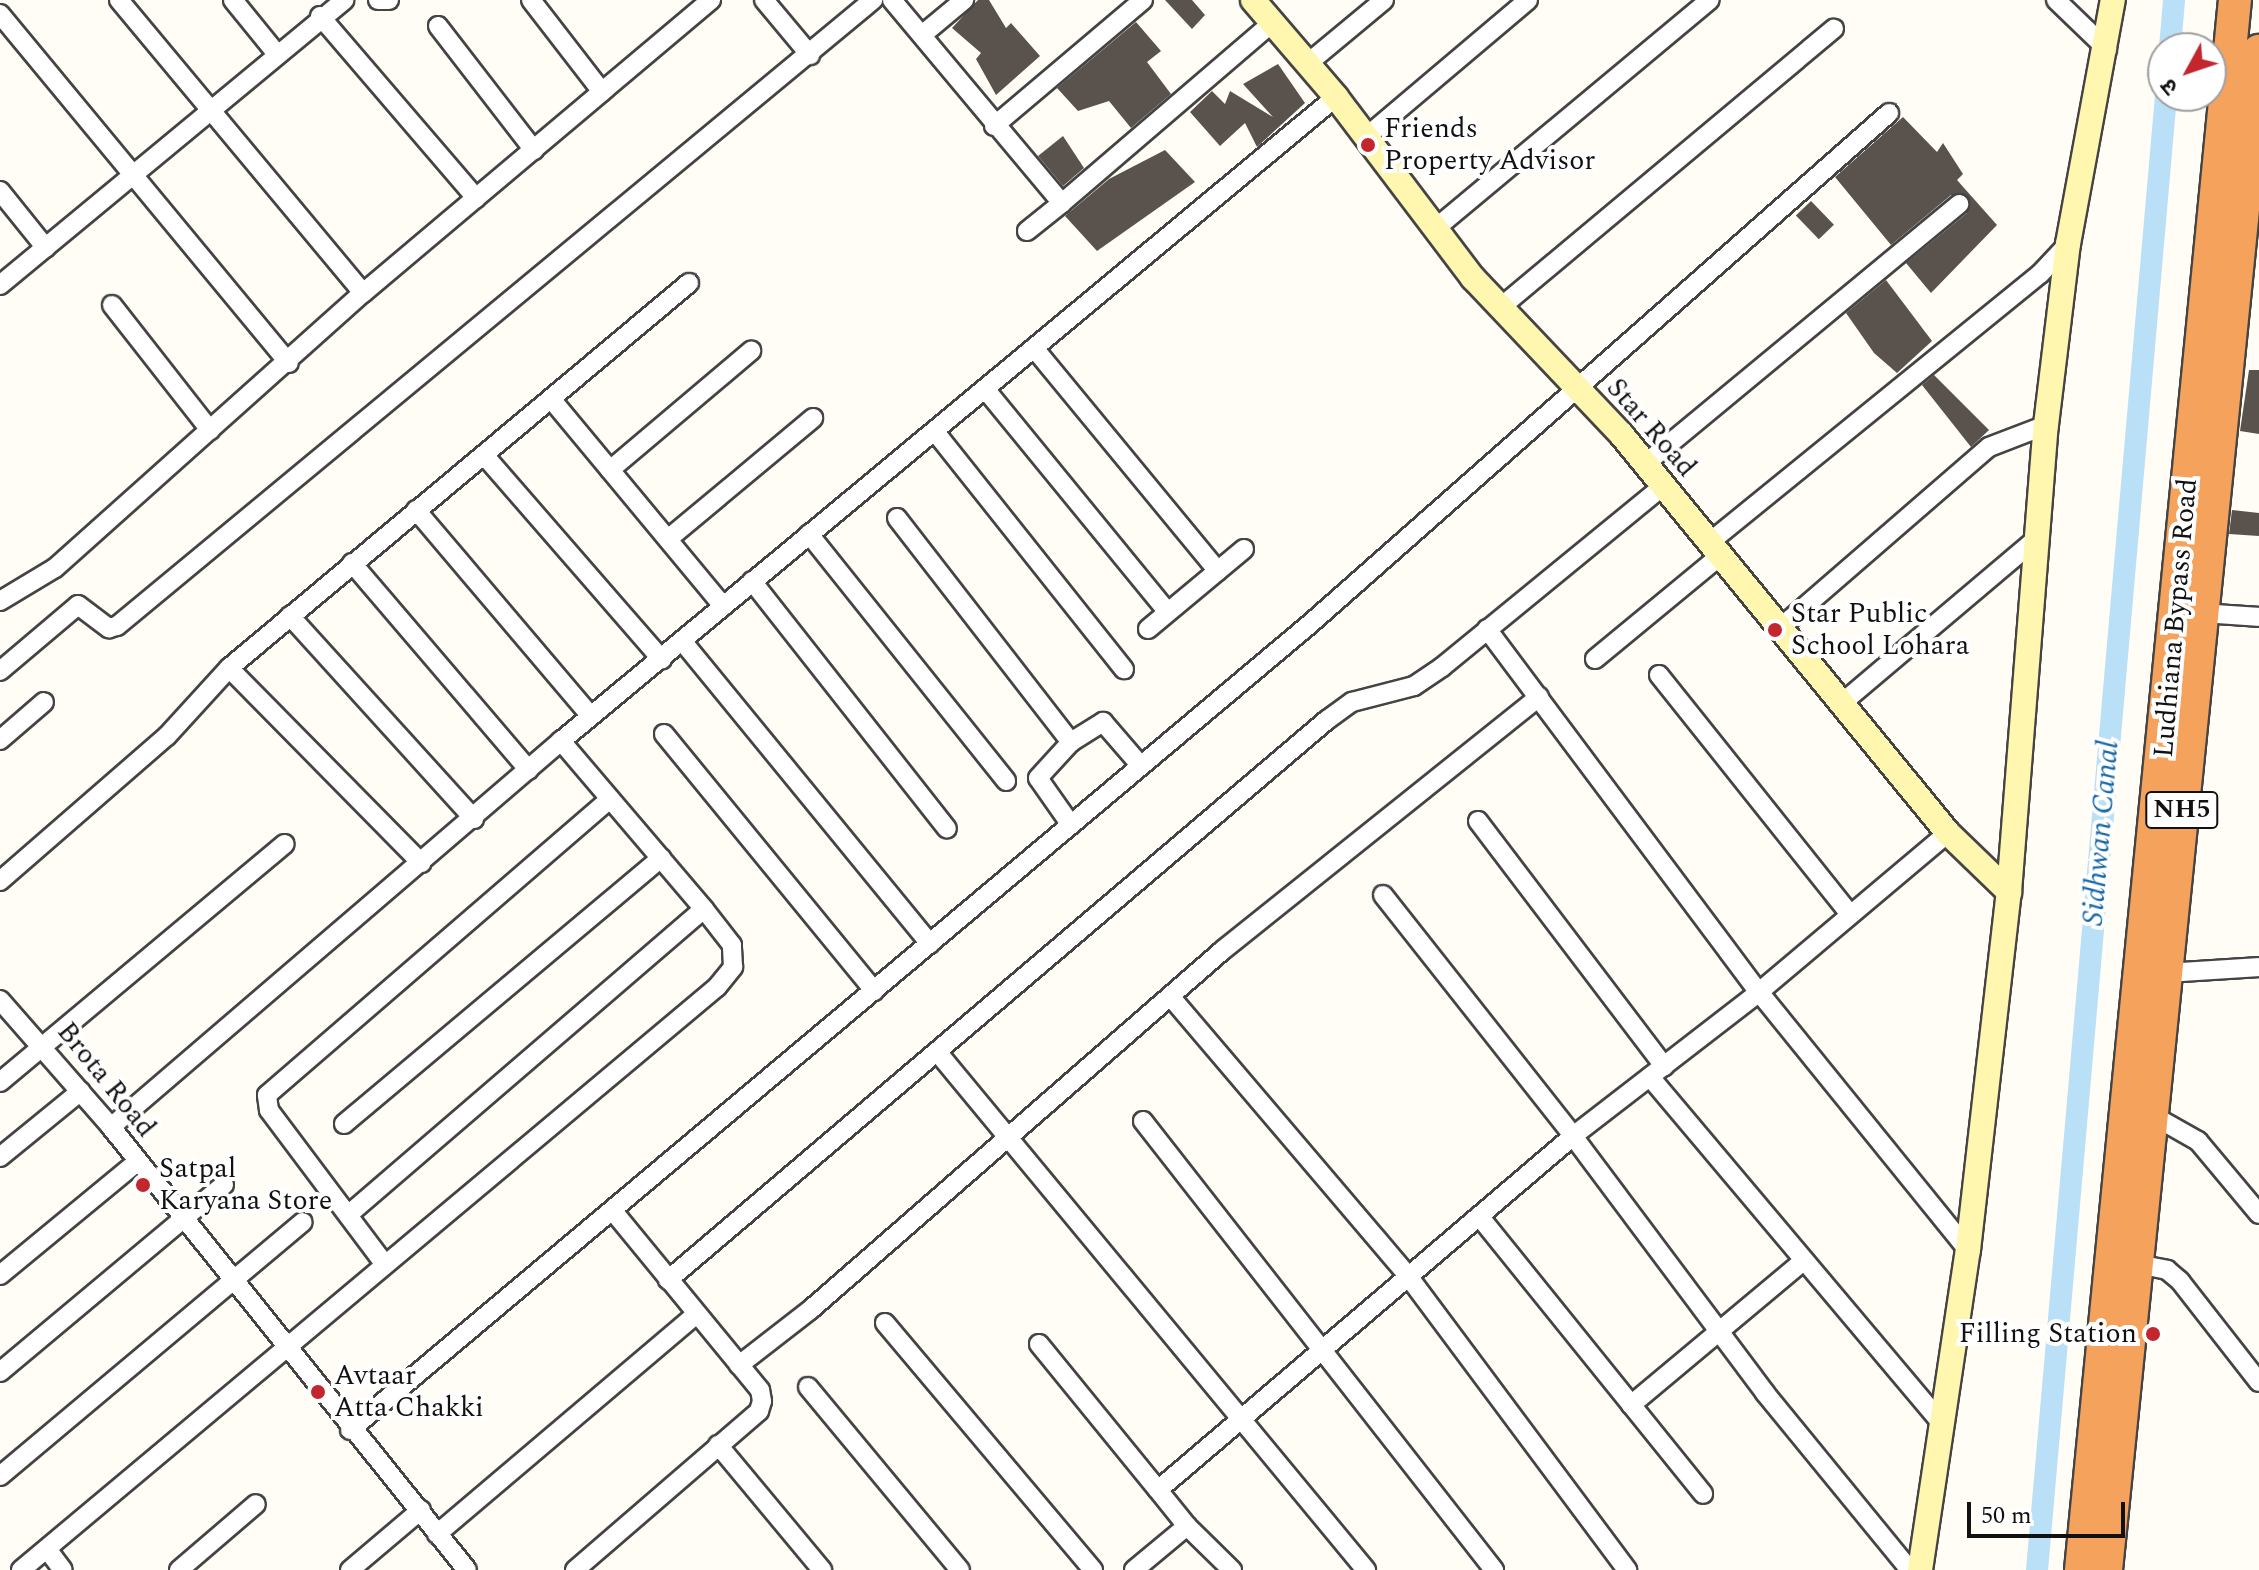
<!DOCTYPE html>
<html>
<head>
<meta charset="utf-8">
<style>
	body { margin:0 }
	#map { position:relative; width:2259px; height:1570px; overflow:hidden; background:#fffdf5; font-family:Spectral,"Noto Sans Devanagari",serif }
	div>[style] { position:absolute }
	.canal>* { height:22px; margin:-11px; padding:0 11px; transform-origin:11px; border-radius:11px; background:#b9e0f7 }
	.building>* { inset:0; background:#5a524d; transform-origin:0 0 }
	.roads { filter:drop-shadow(2px 0 #444) drop-shadow(-2px 0 #444) drop-shadow(0 2px #444) drop-shadow(0 -2px #444) }
	.street>* { height:18px; margin:-9px; padding:0 9px; transform-origin:9px; border-radius:9px; background:#fff }
	.secondary>* { height:24px; margin:-12px; padding:0 12px; transform-origin:12px; border-radius:12px; background:#fff6b0 }
	.highway>* { height:32px; margin:-16px; padding:0 16px; transform-origin:16px; border-radius:16px; background:#f5a25d }
	.dots>* { width:22px; height:22px; translate:-50% -50%; box-sizing:border-box; border:4px solid #fff; border-radius:50% }
	span { translate:-50% -50%; white-space:nowrap; text-align:center; line-height:1.15; -webkit-text-stroke:8px #fff; paint-order:stroke }
	.shield-label span { padding:2px 6px; background:#fff; border:2px solid; border-radius:6px; -webkit-text-stroke-width:0 }
	.shield-label { font-size:26px; color:#111; font-weight:700 }
	.poi-label { font-size:28px; color:#111 }
	.left { translate:0 -50%; text-align:left }
	.right { translate:-100% -50%; text-align:right }
	.street-label { font-size:28px; color:#111 }
	.water-label { font-size:30px; color:#1768a6; font-style:italic }
	.north { position:absolute; left:2147px; top:32px; width:80px; height:80px; box-sizing:border-box; background:#fff; border:2px solid #a0a0a0; border-radius:50%; rotate:230deg; font-size:22px; font-weight:700; line-height:32px; text-align:center; color:#111 }
	.north::after { content:''; display:block; margin:auto; width:28px; height:36px; background:#c4262e; clip-path:polygon(50% 0,100% 100%,50% 72%,0 100%) }
	.scale { position:absolute; left:1967px; top:1502px; width:158px; height:36px; box-sizing:border-box; border:4px solid #111; border-top:0; padding-left:10px; font-size:24px; line-height:28px; white-space:nowrap; color:#111; -webkit-text-stroke:6px #fff; paint-order:stroke }
</style>
</head>
<body>
<div id="map">
	<div class="canal">
		<i style="left:2170px;top:48px;width:48px;rotate:-85.2deg"></i>
		<i style="left:2037px;top:1570px;width:1480px;rotate:-85deg"></i>
	</div>
	<div class="building">
		<i style="clip-path:polygon(978px 0,989px 0,1006px 28px,1011px 23px,1040px 56px,996px 95px,976px 59px,981px 53px,952px 28px)"></i>
		<i style="clip-path:polygon(1165px 0,1192px 0,1205px 15px,1192px 29px)"></i>
		<i style="clip-path:polygon(1136px 22px,1161px 51px,1147px 62px,1171px 94px,1131px 128px,1109px 101px,1078px 111px,1057px 88px)"></i>
		<i style="clip-path:polygon(1278px 64px,1305px 103px,1257px 147px,1245px 123px,1220px 146px,1190px 112px,1212px 91px,1225px 104px,1230px 91px,1273px 117px,1243px 84px)"></i>
		<i style="clip-path:polygon(1903px 117px,1937px 152px,1943px 143px,1963px 174px,1957px 180px,1997px 225px,1931px 293px,1906px 263px,1967px 213px,1968px 196px,1951px 195px,1891px 245px,1835px 177px)"></i>
		<i style="clip-path:polygon(1063px 136px,1084px 168px,1063px 186px,1038px 156px)"></i>
		<i style="clip-path:polygon(1165px 150px,1195px 182px,1097px 251px,1065px 216px,1109px 179px)"></i>
		<i style="left:1811px;top:201px;width:33px;height:21px;rotate:46deg"></i>
		<i style="clip-path:polygon(1886px 280px,1932px 341px,1897px 373px,1874px 353px,1846px 313px)"></i>
		<i style="clip-path:polygon(2249px 370px,2259px 370px,2259px 434px,2240px 431px)"></i>
		<i style="clip-path:polygon(1934px 375px,1989px 430px,1971px 447px,1922px 385px)"></i>
		<i style="clip-path:polygon(2232px 510px,2259px 513px,2259px 536px,2229px 534px)"></i>
	</div>
	<div class="roads">
		<div class="street">
			<i style="left:119px;top:0;width:381px;rotate:50.2deg"></i>
			<i style="left:233px;top:0;width:68px;rotate:50.9deg"></i>
			<i style="left:378px;top:0;width:11px"></i>
			<i style="left:531px;top:0;width:116px;rotate:52.3deg"></i>
			<i style="left:764px;top:0;width:72px;rotate:50.1deg"></i>
			<i style="left:892px;top:0;width:265px;rotate:50.1deg"></i>
			<i style="left:1062px;top:203px;width:275px;rotate:-40.6deg"></i>
			<i style="left:2056px;top:0;width:71px;rotate:43.9deg"></i>
			<i style="left:0;top:14px;width:453px;rotate:50.4deg"></i>
			<i style="left:320px;top:16px;width:240px;rotate:49.4deg"></i>
			<i style="left:438px;top:26px;width:157px;rotate:52.3deg"></i>
			<i style="left:922px;top:35px;width:55px;rotate:-39.8deg"></i>
			<i style="left:1307px;top:64px;width:100px;rotate:-39.7deg"></i>
			<i style="left:994px;top:126px;width:195px;rotate:-40.2deg"></i>
			<i style="left:1366px;top:137px;width:212px;rotate:-40.2deg"></i>
			<i style="left:0;top:191px;width:73px;rotate:51.1deg"></i>
			<i style="left:1436px;top:228px;width:356px;rotate:-39.8deg"></i>
			<i style="left:1027px;top:231px;width:45px;rotate:-38.7deg"></i>
			<i style="left:0;top:285px;width:447px;rotate:-39.6deg"></i>
			<i style="left:112px;top:305px;width:159px;rotate:51.9deg"></i>
			<i style="left:1501px;top:307px;width:434px;rotate:-39.9deg"></i>
			<i style="left:1034px;top:348px;width:289px;rotate:50.5deg"></i>
			<i style="left:986px;top:390px;width:287px;rotate:50.7deg"></i>
			<i style="left:552px;top:400px;width:268px;rotate:50.3deg"></i>
			<i style="left:936px;top:433px;width:302px;rotate:51.5deg"></i>
			<i style="left:484px;top:455px;width:271px;rotate:49deg"></i>
			<i style="left:1645px;top:464px;width:408px;rotate:-39.6deg"></i>
			<i style="left:610px;top:470px;width:185px;rotate:-40.2deg"></i>
			<i style="left:416px;top:510px;width:270px;rotate:49.7deg"></i>
			<i style="left:897px;top:518px;width:284px;rotate:52.2deg"></i>
			<i style="left:809px;top:534px;width:316px;rotate:51.4deg"></i>
			<i style="left:668px;top:539px;width:189px;rotate:-39.8deg"></i>
			<i style="left:1710px;top:542px;width:425px;rotate:-39.1deg"></i>
			<i style="left:2040px;top:274px;width:41px;rotate:-47deg"></i>
			<i style="left:352px;top:563px;width:272px;rotate:49.5deg"></i>
			<i style="left:752px;top:581px;width:315px;rotate:51.8deg"></i>
			<i style="left:0;top:601px;width:64px;rotate:-31deg"></i>
			<i style="left:55px;top:568px;width:413px;rotate:-41.8deg"></i>
			<i style="left:363px;top:293px;width:455px;rotate:-40.1deg"></i>
			<i style="left:2201px;top:613px;width:58px;rotate:3.9deg"></i>
			<i style="left:290px;top:616px;width:274px;rotate:47.8deg"></i>
			<i style="left:1780px;top:628px;width:276px;rotate:-40.9deg"></i>
			<i style="left:1989px;top:447px;width:61px;rotate:-21.1deg"></i>
			<i style="left:1148px;top:629px;width:125px;rotate:-39.8deg"></i>
			<i style="left:1487px;top:629px;width:454px;rotate:53.2deg"></i>
			<i style="left:1759px;top:992px;width:332px;rotate:51deg"></i>
			<i style="left:683px;top:642px;width:390px;rotate:50.7deg"></i>
			<i style="left:1595px;top:659px;width:163px;rotate:-39.5deg"></i>
			<i style="left:229px;top:668px;width:274px;rotate:45.4deg"></i>
			<i style="left:0;top:671px;width:102px;rotate:-40.2deg"></i>
			<i style="left:78px;top:605px;width:39px;rotate:37deg"></i>
			<i style="left:109px;top:628px;width:8px;rotate:-14deg"></i>
			<i style="left:117px;top:626px;width:982px;rotate:-39.63deg"></i>
			<i style="left:1659px;top:675px;width:305px;rotate:51.4deg"></i>
			<i style="left:1842px;top:703px;width:255px;rotate:-40.2deg"></i>
			<i style="left:664px;top:734px;width:332px;rotate:50.7deg"></i>
			<i style="left:0;top:740px;width:58px;rotate:-40.8deg"></i>
			<i style="left:1478px;top:821px;width:308px;rotate:52.8deg"></i>
			<i style="left:1071px;top:825px;width:57px;rotate:-125.1deg"></i>
			<i style="left:1038px;top:778px;width:49px;rotate:-47.5deg"></i>
			<i style="left:1071px;top:742px;width:38px;rotate:-32deg"></i>
			<i style="left:1103px;top:722px;width:58px;rotate:49.2deg"></i>
			<i style="left:0;top:881px;width:221px;rotate:-41deg"></i>
			<i style="left:167px;top:736px;width:92px;rotate:-47.6deg"></i>
			<i style="left:229px;top:668px;width:600px;rotate:-39.93deg"></i>
			<i style="left:1383px;top:895px;width:307px;rotate:51.7deg"></i>
			<i style="left:1573px;top:1136px;width:235px;rotate:-37.7deg"></i>
			<i style="left:1759px;top:992px;width:247px;rotate:-40.1deg"></i>
			<i style="left:2167px;top:973px;width:92px;rotate:-3.7deg"></i>
			<i style="left:1170px;top:996px;width:367px;rotate:49.6deg"></i>
			<i style="left:1408px;top:1276px;width:367px;rotate:53.3deg"></i>
			<i style="left:0;top:1000px;width:169px;rotate:48.8deg"></i>
			<i style="left:111px;top:1127px;width:568px;rotate:51.21deg"></i>
			<i style="left:939px;top:1054px;width:670px;rotate:50.39deg"></i>
			<i style="left:1650px;top:1077px;width:454px;rotate:49.9deg"></i>
			<i style="left:0;top:1082px;width:371px;rotate:-39.9deg"></i>
			<i style="left:2152px;top:1115px;width:53px;rotate:29.5deg"></i>
			<i style="left:2198px;top:1141px;width:95px;rotate:50.1deg"></i>
			<i style="left:1143px;top:1121px;width:570px;rotate:51.98deg"></i>
			<i style="left:344px;top:1124px;width:414px;rotate:-40deg"></i>
			<i style="left:111px;top:1127px;width:593px;rotate:-40.62deg"></i>
			<i style="left:561px;top:741px;width:1008px;rotate:-39.73deg"></i>
			<i style="left:0;top:1157px;width:104px;rotate:-39.2deg"></i>
			<i style="left:348px;top:1215px;width:469px;rotate:-40.7deg"></i>
			<i style="left:1479px;top:1216px;width:357px;rotate:51.1deg"></i>
			<i style="left:383px;top:1262px;width:190px;rotate:-126.9deg"></i>
			<i style="left:269px;top:1110px;width:15px;rotate:-98deg"></i>
			<i style="left:267px;top:1095px;width:453px;rotate:-40.8deg"></i>
			<i style="left:2137px;top:1264px;width:31px;rotate:11deg"></i>
			<i style="left:2167px;top:1270px;width:17px;rotate:40deg"></i>
			<i style="left:2180px;top:1281px;width:128px;rotate:52deg"></i>
			<i style="left:0;top:1275px;width:178px;rotate:-39.5deg"></i>
			<i style="left:668px;top:1280px;width:865px;rotate:-40.36deg"></i>
			<i style="left:1327px;top:720px;width:31px;rotate:-36deg"></i>
			<i style="left:1352px;top:702px;width:64px;rotate:-14.5deg"></i>
			<i style="left:1414px;top:686px;width:34px;rotate:-34deg"></i>
			<i style="left:1442px;top:667px;width:286px;rotate:-39.3deg"></i>
			<i style="left:885px;top:1323px;width:323px;rotate:49.9deg"></i>
			<i style="left:1039px;top:1344px;width:188px;rotate:50.8deg"></i>
			<i style="left:739px;top:1365px;width:90px;rotate:-37.8deg"></i>
			<i style="left:810px;top:1310px;width:548px;rotate:-41.08deg"></i>
			<i style="left:1223px;top:950px;width:405px;rotate:-38.7deg"></i>
			<i style="left:0;top:1372px;width:292px;rotate:-39.9deg"></i>
			<i style="left:808px;top:1387px;width:238px;rotate:50.3deg"></i>
			<i style="left:1631px;top:1405px;width:224px;rotate:-39.9deg"></i>
			<i style="left:350px;top:1430px;width:1255px;rotate:-40.02deg"></i>
			<i style="left:1311px;top:623px;width:771px;rotate:-41.42deg"></i>
			<i style="left:718px;top:1445px;width:163px;rotate:50.2deg"></i>
			<i style="left:0;top:1476px;width:395px;rotate:-40deg"></i>
			<i style="left:1187px;top:1526px;width:46px;rotate:-128.9deg"></i>
			<i style="left:1158px;top:1490px;width:545px;rotate:-40.46deg"></i>
			<i style="left:1573px;top:1136px;width:321px;rotate:53.2deg"></i>
			<i style="left:1765px;top:1393px;width:229px;rotate:50.7deg"></i>
			<i style="left:437px;top:1534px;width:340px;rotate:-40.3deg"></i>
			<i style="left:47px;top:1549px;width:26px;rotate:53deg"></i>
			<i style="left:21px;top:1570px;width:908px;rotate:-39.95deg"></i>
			<i style="left:717px;top:987px;width:26px;rotate:-51deg"></i>
			<i style="left:733px;top:967px;width:22px;rotate:-93deg"></i>
			<i style="left:732px;top:945px;width:46px;rotate:-127.9deg"></i>
			<i style="left:704px;top:909px;width:221px;rotate:-130.4deg"></i>
			<i style="left:179px;top:1570px;width:101px;rotate:-40.6deg"></i>
			<i style="left:350px;top:1570px;width:93px;rotate:-40.2deg"></i>
			<i style="left:575px;top:1570px;width:243px;rotate:-40.8deg"></i>
			<i style="left:759px;top:1411px;width:10px;rotate:-73deg"></i>
			<i style="left:762px;top:1401px;width:11px;rotate:-100deg"></i>
			<i style="left:760px;top:1390px;width:230px;rotate:-129.4deg"></i>
			<i style="left:1134px;top:1570px;width:69px;rotate:-39.7deg"></i>
			<i style="left:1187px;top:1526px;width:63px;rotate:44.4deg"></i>
		</div>
		<div class="secondary">
			<i style="left:1253px;top:0;width:128px;rotate:49.4deg"></i>
			<i style="left:1336px;top:97px;width:227px;rotate:52.9deg"></i>
			<i style="left:1473px;top:278px;width:215px;rotate:46.5deg"></i>
			<i style="left:1621px;top:434px;width:516px;rotate:50.66deg"></i>
			<i style="left:1948px;top:833px;width:85px;rotate:44deg"></i>
			<i style="left:1920px;top:1570px;width:324px;rotate:-81.5deg"></i>
			<i style="left:1968px;top:1250px;width:360px;rotate:-83.5deg"></i>
			<i style="left:2009px;top:892px;width:468px;rotate:-85.5deg"></i>
			<i style="left:2046px;top:425px;width:182px;rotate:-83.1deg"></i>
			<i style="left:2068px;top:244px;width:248px;rotate:-79.6deg"></i>
		</div>
		<div class="highway">
			<i style="left:2081px;top:1570px;width:1578px;rotate:-84.4deg"></i>
			<i style="left:2106px;top:1570px;width:1527px;rotate:-84.25deg"></i>
		</div>
	</div>
	<div class="dots">
		<i style="left:1368px;top:145px;background:#c4262e"></i>
		<i style="left:1775px;top:630px;background:#c4262e"></i>
		<i style="left:143px;top:1185px;background:#c4262e"></i>
		<i style="left:2153px;top:1334px;background:#c4262e"></i>
		<i style="left:318px;top:1392px;background:#c4262e"></i>
	</div>
	<div class="shield-label">
		<span style="left:2182px;top:810px">NH5</span>
	</div>
	<div class="poi-label">
		<span class="left" style="left:1384px;top:145px">Friends<br>Property Advisor</span>
		<span class="left" style="left:1791px;top:630px">Star Public<br>School Lohara</span>
		<span class="left" style="left:159px;top:1185px">Satpal<br>Karyana Store</span>
		<span class="right" style="left:2137px;top:1334px">Filling Station</span>
		<span class="left" style="left:334px;top:1392px">Avtaar<br>Atta Chakki</span>
	</div>
	<div class="street-label">
		<span style="left:1651px;top:428px;rotate:49deg">Star Road</span>
		<span style="left:2176px;top:618px;rotate:-85deg">Ludhiana Bypass Road</span>
		<span style="left:106px;top:1080px;rotate:51deg">Brota Road</span>
	</div>
	<div class="water-label">
		<span style="left:2101px;top:833px;rotate:-85deg">Sidhwan Canal</span>
	</div>
	<div class="north">उ</div>
	<div class="scale">50 m</div>
</div>
</body>
</html>
